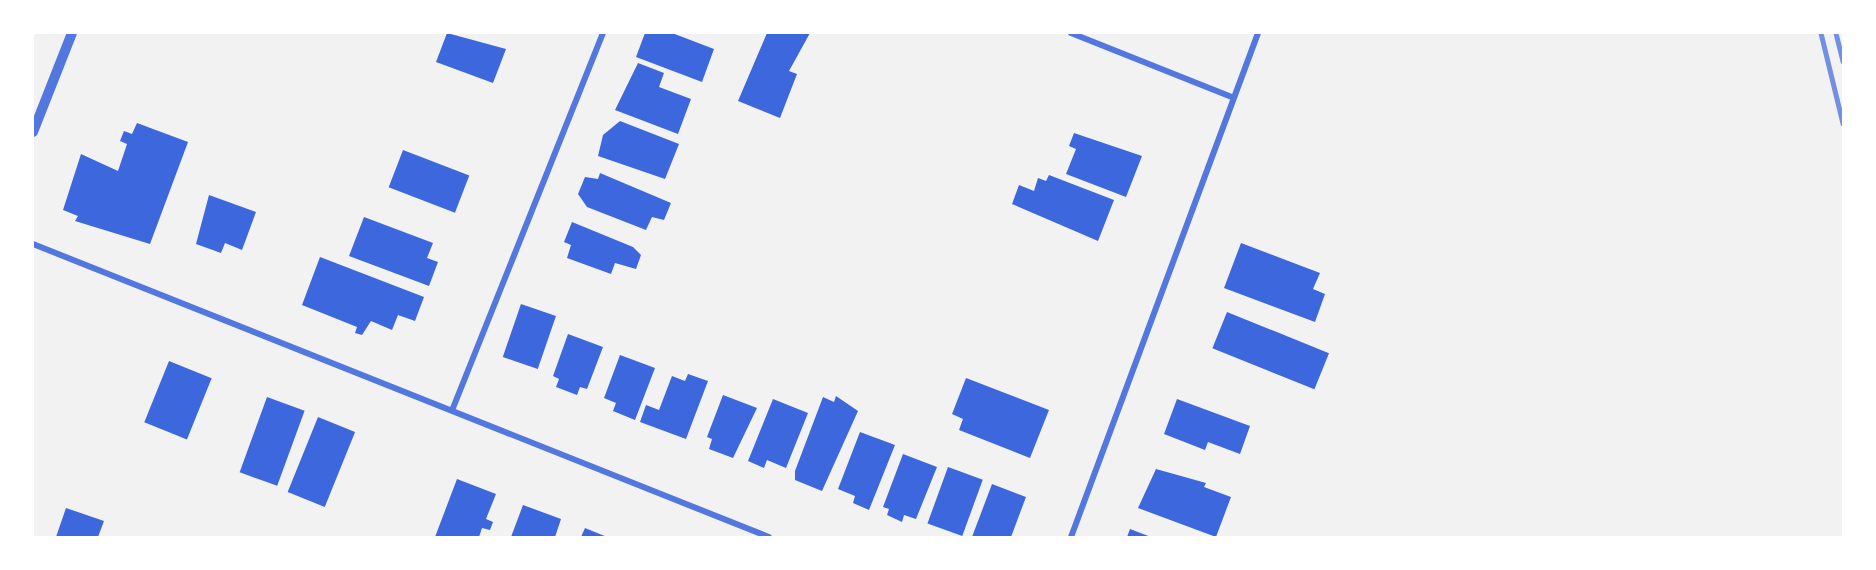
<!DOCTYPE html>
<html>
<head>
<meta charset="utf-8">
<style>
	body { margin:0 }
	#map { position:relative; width:1876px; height:570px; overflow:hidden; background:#f2f2f2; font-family:Rubik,sans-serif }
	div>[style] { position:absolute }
	.building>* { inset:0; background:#3d67dc; transform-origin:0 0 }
	.minor>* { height:6px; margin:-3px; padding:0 3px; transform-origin:3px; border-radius:3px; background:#5277de }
	.tertiary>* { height:10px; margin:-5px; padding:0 5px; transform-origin:5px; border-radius:5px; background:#5277de }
	.rail>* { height:4.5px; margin:-2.25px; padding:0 2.25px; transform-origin:2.25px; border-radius:2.25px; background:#7290e2 }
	span { translate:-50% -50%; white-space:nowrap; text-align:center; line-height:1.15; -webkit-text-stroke:5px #fff; paint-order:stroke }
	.frame { position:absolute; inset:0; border:34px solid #fff; pointer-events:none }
</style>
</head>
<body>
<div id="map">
	<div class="building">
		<i style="clip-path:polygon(447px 33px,506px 49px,493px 83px,436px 62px)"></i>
		<i style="clip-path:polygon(645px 33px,672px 33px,714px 49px,702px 82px,636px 57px)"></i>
		<i style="clip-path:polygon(767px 33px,810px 33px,789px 71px,797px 74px,780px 118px,738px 101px)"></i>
		<i style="clip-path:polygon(638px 63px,664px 73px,659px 87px,691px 99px,678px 134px,615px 110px)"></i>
		<i style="clip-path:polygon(620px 121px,679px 144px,665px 179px,598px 156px,603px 135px)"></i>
		<i style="clip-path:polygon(137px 123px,188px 142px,150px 244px,75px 221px,78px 216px,63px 210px,81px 154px,118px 171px,127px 144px,120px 141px,124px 131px,132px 134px)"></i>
		<i style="clip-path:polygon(1074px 133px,1142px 156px,1126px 197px,1066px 174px,1076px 149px,1069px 146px)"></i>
		<i style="left:403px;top:150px;width:71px;height:40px;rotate:21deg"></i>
		<i style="clip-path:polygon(600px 173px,671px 203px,664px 220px,652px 217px,646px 230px,587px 207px,578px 194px,585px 177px,598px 179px)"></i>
		<i style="clip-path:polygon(1049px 175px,1114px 200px,1098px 241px,1012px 204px,1019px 185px,1034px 191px,1038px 178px,1046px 181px)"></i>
		<i style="clip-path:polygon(209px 195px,256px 212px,242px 250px,225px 243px,221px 253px,196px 244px)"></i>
		<i style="clip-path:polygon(364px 217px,433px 243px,427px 258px,438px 262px,429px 286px,349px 256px)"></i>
		<i style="clip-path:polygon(572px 222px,633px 247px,641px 255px,636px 269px,615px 263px,611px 274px,567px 258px,571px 245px,564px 242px)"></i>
		<i style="clip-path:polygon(1241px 243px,1320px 273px,1313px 289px,1325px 294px,1315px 322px,1224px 288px)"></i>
		<i style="clip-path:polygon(320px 257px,424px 297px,415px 321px,398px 315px,392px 330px,371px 321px,362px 335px,355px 333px,357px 327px,302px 305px)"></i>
		<i style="left:521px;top:304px;width:37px;height:56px;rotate:19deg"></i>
		<i style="left:1227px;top:312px;width:110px;height:39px;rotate:22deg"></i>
		<i style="clip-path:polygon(568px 334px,603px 347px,587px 389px,580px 387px,577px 395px,556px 387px,559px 379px,553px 376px)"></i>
		<i style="clip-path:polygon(620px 355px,655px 368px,635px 420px,613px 411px,616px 403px,604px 398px)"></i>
		<i style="left:169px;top:361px;width:46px;height:66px;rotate:22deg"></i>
		<i style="clip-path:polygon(688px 374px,708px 381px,686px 439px,640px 422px,646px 405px,659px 410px,672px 376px,685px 381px)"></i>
		<i style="clip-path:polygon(966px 378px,1049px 410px,1030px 458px,959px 430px,963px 419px,952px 414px)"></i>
		<i style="clip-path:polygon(723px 395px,757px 408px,733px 458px,709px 449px,712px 439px,707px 437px)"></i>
		<i style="clip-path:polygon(836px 396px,858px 411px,822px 491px,795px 480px,795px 471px,823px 397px,834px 402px)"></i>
		<i style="left:267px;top:397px;width:40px;height:80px;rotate:20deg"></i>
		<i style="clip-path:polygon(773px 399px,808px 413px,786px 468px,767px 460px,764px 468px,748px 461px)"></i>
		<i style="clip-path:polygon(1177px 399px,1250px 426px,1240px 454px,1208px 442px,1205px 450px,1164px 434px)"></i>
		<i style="left:318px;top:417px;width:40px;height:81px;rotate:22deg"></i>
		<i style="clip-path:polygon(860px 432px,895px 445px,869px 510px,853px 503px,855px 496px,838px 489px)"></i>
		<i style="clip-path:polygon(903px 454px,937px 467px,916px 519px,904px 515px,902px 522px,887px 515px,889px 509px,883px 507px)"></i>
		<i style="left:948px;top:467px;width:37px;height:60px;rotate:20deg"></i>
		<i style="clip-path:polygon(1156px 469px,1206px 483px,1204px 487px,1231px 497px,1216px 537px,1138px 508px)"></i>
		<i style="clip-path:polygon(457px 479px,496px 494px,486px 519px,493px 522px,490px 530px,482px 528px,479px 537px,435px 537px)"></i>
		<i style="clip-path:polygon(992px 484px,1026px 497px,1011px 537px,972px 537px)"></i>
		<i style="clip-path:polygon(523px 505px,561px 519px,555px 537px,511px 537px)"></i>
		<i style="clip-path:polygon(66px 508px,104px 521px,98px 537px,56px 537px)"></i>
		<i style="clip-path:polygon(585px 528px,607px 537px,581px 537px)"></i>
		<i style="clip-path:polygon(1130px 529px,1151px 537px,1127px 537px)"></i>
	</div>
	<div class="minor">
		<i style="left:1071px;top:33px;width:175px;rotate:21.7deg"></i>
		<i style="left:33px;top:244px;width:792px;rotate:21.71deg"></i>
		<i style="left:453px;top:408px;width:404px;rotate:-68.2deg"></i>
		<i style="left:1071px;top:537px;width:538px;rotate:-69.64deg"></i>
	</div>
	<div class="tertiary">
		<i style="left:33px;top:132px;width:106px;rotate:-68.5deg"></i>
	</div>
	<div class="rail">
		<i style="left:1821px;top:33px;width:93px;rotate:76.3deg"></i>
		<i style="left:1836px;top:33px;width:29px;rotate:76deg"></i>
	</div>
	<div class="frame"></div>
</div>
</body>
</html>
